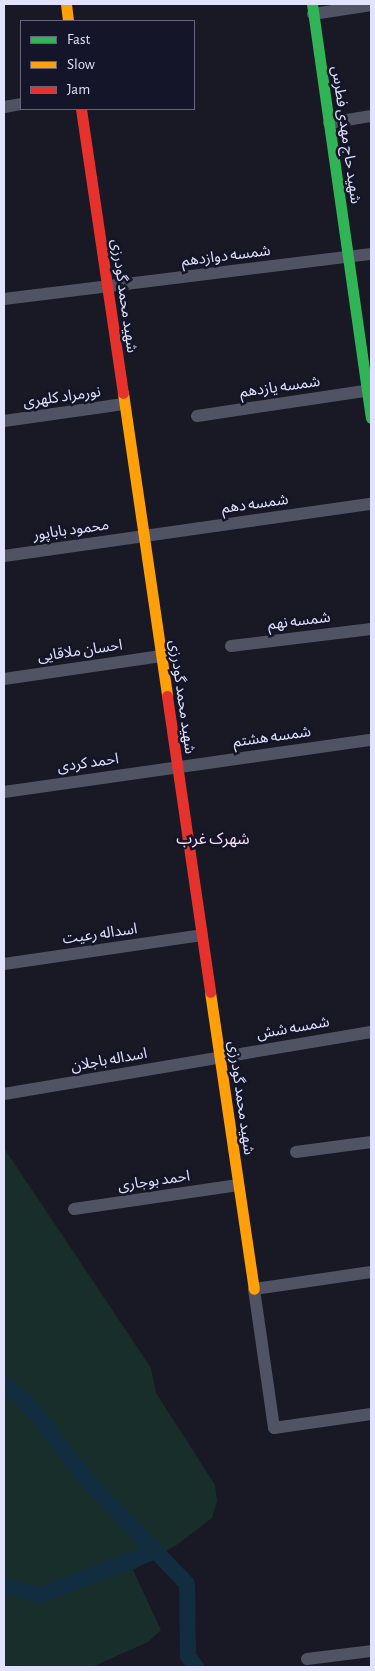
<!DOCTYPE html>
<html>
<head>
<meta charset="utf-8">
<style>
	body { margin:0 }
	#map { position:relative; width:375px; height:1671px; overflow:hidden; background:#181924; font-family:"Alegreya Sans","Noto Sans Arabic",sans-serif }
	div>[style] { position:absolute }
	.green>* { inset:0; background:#182e2a }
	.canal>* { height:16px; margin:-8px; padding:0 8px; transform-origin:8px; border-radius:8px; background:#132d40 }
	.street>* { height:12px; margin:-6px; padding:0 6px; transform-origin:6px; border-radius:6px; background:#4f5363 }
	.fast>* { height:11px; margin:-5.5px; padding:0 5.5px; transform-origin:5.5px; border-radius:5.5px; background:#30b455 }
	.slow>* { height:11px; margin:-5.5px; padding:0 5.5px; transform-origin:5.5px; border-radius:5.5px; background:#ff9f0a }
	.jam>* { height:11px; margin:-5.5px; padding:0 5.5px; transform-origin:5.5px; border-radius:5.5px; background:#e5322d }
	span { translate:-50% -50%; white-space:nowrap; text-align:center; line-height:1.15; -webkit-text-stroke:5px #141528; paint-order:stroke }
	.street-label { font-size:15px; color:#e0e3fb }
	.neighbourhood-label { font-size:16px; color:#fbe1f7 }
	.frame { position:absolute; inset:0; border:5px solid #e0e3fb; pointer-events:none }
	.legend { position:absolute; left:20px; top:20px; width:175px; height:90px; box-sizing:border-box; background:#141528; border:1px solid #66677c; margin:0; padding:6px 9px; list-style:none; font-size:15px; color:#e0e3fb }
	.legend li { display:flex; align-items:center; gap:10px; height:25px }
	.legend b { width:25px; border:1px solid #66677c }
</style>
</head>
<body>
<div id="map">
	<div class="green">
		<i style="clip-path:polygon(4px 1148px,151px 1368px,156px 1393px,215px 1485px,217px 1501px,212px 1518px,178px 1544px,133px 1570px,161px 1630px,148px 1642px,92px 1667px,4px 1667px)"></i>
	</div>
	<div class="canal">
		<i style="left:4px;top:1383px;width:44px;rotate:43.2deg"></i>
		<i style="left:36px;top:1413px;width:84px;rotate:52.7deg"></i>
		<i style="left:87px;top:1480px;width:144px;rotate:46.1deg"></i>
		<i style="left:187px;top:1584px;width:72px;rotate:89.2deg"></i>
		<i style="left:188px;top:1656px;width:14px;rotate:54deg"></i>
		<i style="left:4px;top:1586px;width:37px;rotate:14deg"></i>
		<i style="left:40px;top:1595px;width:124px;rotate:-20.8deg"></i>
	</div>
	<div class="street">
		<i style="left:313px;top:14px;width:59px;rotate:-8.8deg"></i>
		<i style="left:4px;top:107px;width:17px;rotate:-10deg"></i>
		<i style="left:329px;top:123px;width:43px;rotate:-9.5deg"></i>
		<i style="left:4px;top:299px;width:370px;rotate:-7deg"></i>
		<i style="left:197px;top:416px;width:176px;rotate:-8.5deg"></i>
		<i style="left:4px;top:421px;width:121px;rotate:-8.1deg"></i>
		<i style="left:4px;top:556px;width:371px;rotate:-8.1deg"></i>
		<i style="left:231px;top:646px;width:141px;rotate:-6.9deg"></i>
		<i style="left:4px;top:679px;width:159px;rotate:-8.3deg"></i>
		<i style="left:4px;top:792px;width:371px;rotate:-8.1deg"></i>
		<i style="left:4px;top:964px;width:200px;rotate:-8.3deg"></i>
		<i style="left:4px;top:1094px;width:372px;rotate:-9.6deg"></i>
		<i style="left:296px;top:1152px;width:76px;rotate:-7.6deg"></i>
		<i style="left:74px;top:1209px;width:166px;rotate:-8.3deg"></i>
		<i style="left:371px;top:1272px;width:118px;rotate:171.7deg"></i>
		<i style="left:254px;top:1289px;width:140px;rotate:81.8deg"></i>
		<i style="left:274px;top:1428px;width:98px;rotate:-8.2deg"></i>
		<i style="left:307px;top:1659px;width:64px;rotate:-7.1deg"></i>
	</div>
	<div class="fast">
		<i style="left:312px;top:4px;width:418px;rotate:81.9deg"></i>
	</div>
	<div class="slow">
		<i style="left:66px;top:4px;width:17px;rotate:83deg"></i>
		<i style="left:123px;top:393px;width:306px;rotate:81.7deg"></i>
		<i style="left:210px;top:992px;width:300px;rotate:81.6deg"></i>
	</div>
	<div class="jam">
		<i style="left:81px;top:109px;width:287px;rotate:81.6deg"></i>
		<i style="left:167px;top:696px;width:299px;rotate:81.7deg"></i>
	</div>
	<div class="street-label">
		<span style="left:346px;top:135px;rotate:82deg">شهید حاج مهدی فطرس</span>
		<span style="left:226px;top:256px;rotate:-7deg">شمسه دوازدهم</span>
		<span style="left:124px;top:296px;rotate:82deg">شهید محمد گودرزی</span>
		<span style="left:280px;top:387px;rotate:-8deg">شمسه یازدهم</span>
		<span style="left:62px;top:397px;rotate:-8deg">نورمراد کلهری</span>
		<span style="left:255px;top:504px;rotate:-8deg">شمسه دهم</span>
		<span style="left:71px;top:530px;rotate:-8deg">محمود باباپور</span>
		<span style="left:299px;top:621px;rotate:-7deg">شمسه نهم</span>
		<span style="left:80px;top:651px;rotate:-8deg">احسان ملاقایی</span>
		<span style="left:182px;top:697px;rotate:82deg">شهید محمد گودرزی</span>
		<span style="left:272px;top:737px;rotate:-8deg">شمسه هشتم</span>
		<span style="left:88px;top:763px;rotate:-8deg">احمد کردی</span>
		<span style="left:100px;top:934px;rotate:-8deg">اسداله رعیت</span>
		<span style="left:293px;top:1028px;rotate:-10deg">شمسه شش</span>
		<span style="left:109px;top:1060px;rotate:-10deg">اسداله باجلان</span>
		<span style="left:241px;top:1098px;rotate:82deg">شهید محمد گودرزی</span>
		<span style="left:154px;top:1181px;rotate:-8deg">احمد بوجاری</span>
	</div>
	<div class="neighbourhood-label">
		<span style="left:213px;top:839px">شهرک غرب</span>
	</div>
	<div class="frame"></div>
	<ul class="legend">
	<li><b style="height:6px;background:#30b455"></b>Fast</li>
	<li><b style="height:6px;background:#ff9f0a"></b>Slow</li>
	<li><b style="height:6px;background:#e5322d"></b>Jam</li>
	</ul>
</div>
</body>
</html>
